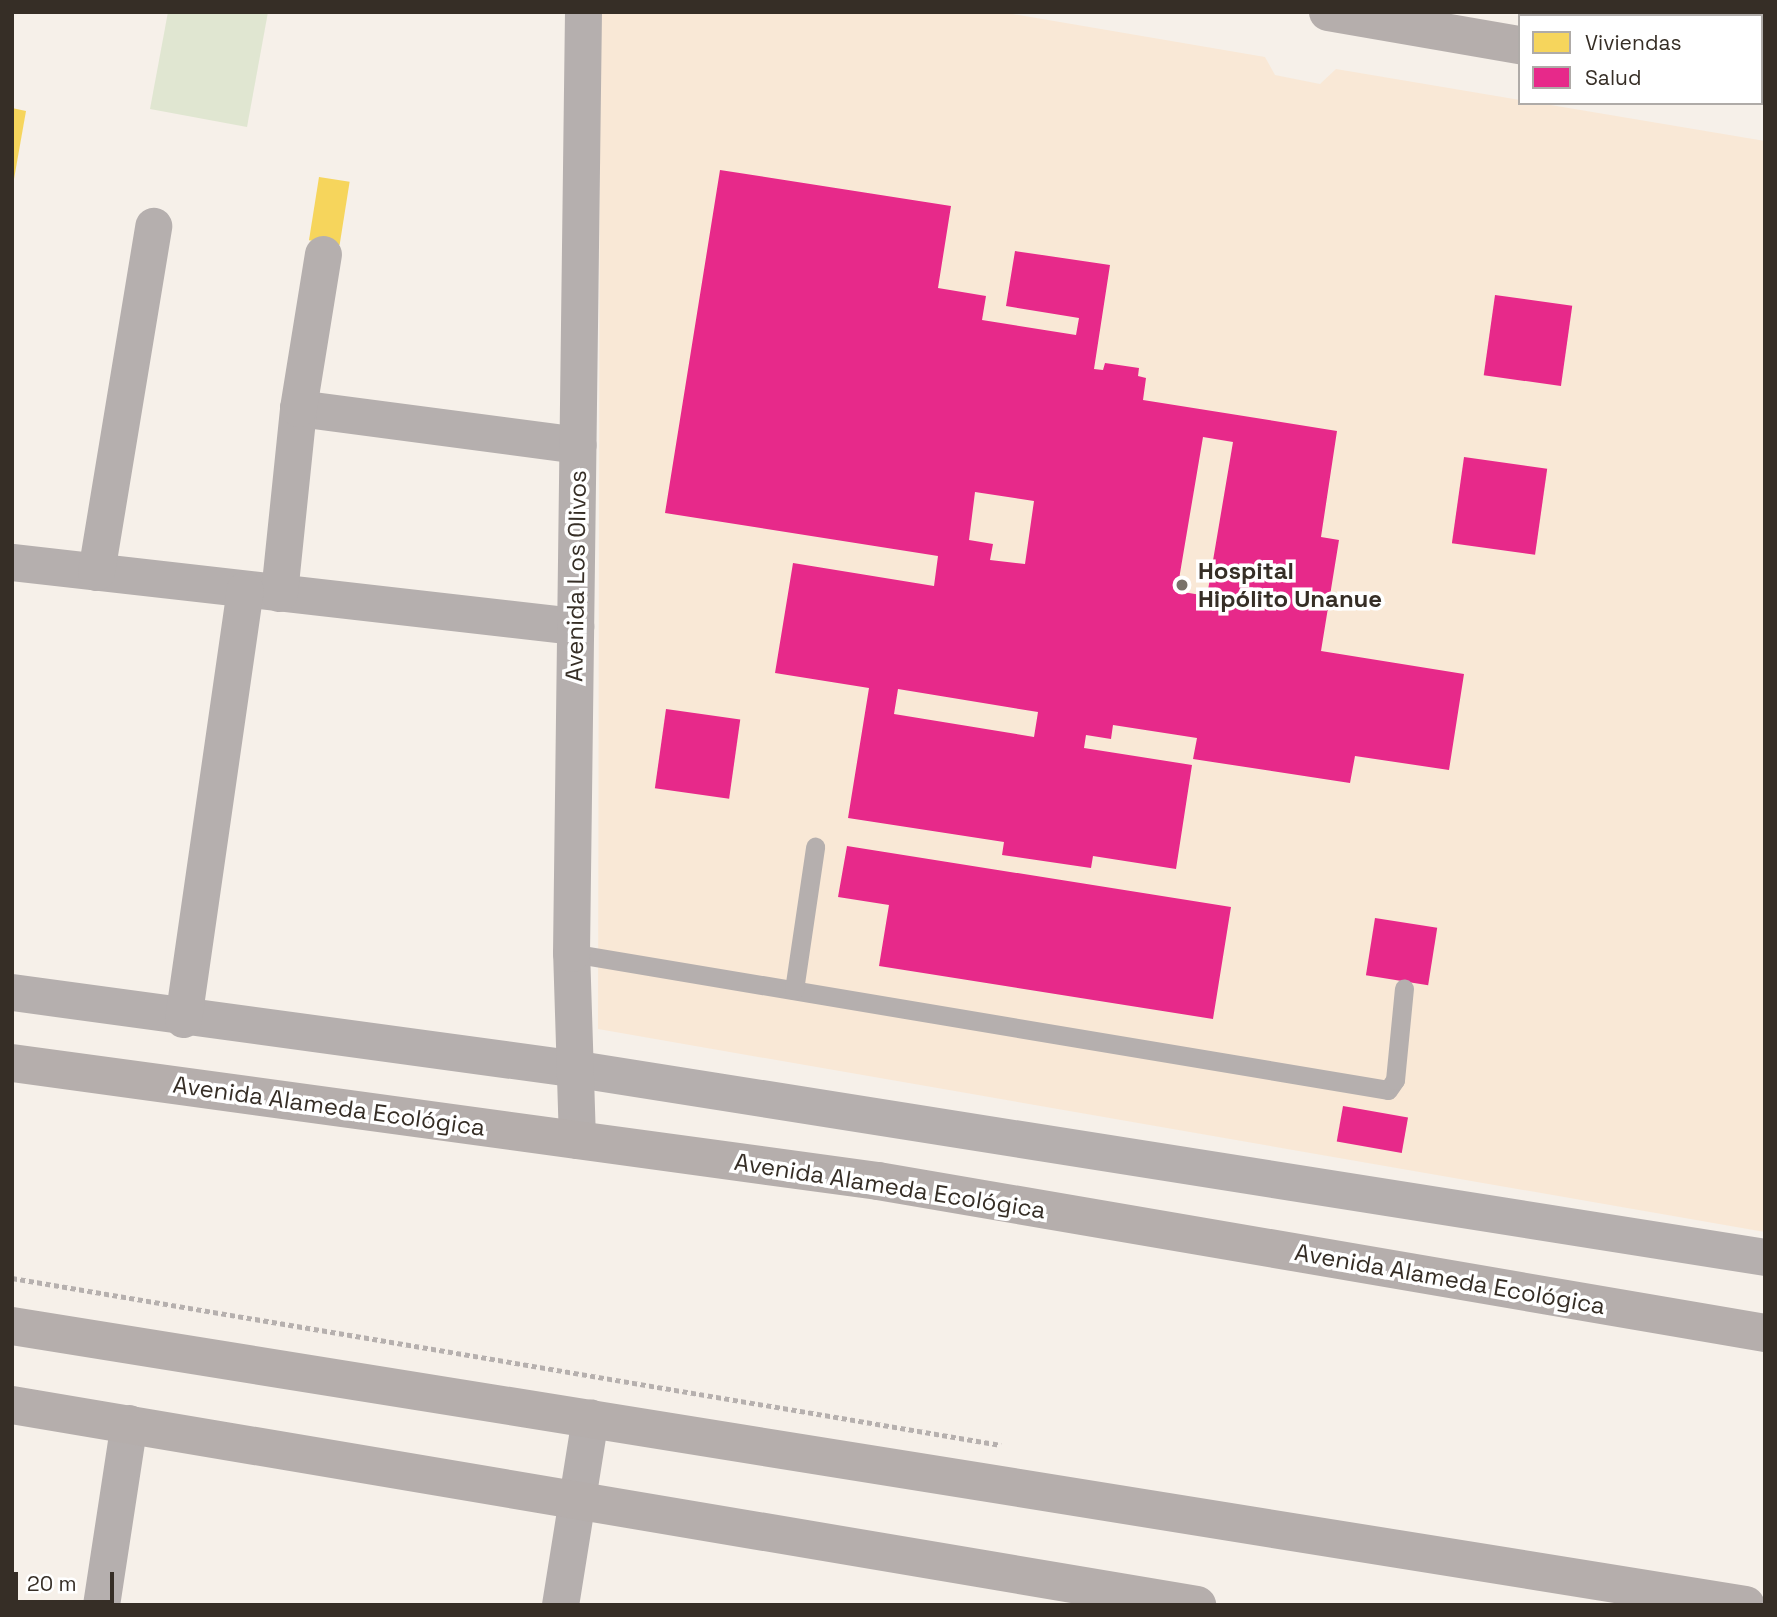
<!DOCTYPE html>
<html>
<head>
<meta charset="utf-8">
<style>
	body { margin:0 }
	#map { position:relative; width:1777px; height:1617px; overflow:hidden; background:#f6f0e9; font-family:"Space Grotesk",sans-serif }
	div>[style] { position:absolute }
	.built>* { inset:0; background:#f9e8d6 }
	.green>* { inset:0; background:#e0e6d1 }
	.homes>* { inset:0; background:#f6d55c; transform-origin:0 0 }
	.health>* { inset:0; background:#e7298a; transform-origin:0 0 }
	.path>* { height:4.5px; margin-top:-2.25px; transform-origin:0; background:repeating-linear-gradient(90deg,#b6b0ae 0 5px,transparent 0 8.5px) }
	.lane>* { height:19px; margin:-9.5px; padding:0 9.5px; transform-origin:9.5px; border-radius:9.5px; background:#b5afae }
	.street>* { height:37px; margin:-18.5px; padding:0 18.5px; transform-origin:18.5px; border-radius:18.5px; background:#b5afae }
	.secondary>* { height:38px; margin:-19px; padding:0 19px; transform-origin:19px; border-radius:19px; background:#b5aeac }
	.dots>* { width:19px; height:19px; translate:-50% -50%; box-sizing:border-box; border:4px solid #fff; border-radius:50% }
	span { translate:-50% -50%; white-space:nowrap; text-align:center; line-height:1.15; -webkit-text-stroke:7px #fff; paint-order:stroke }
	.poi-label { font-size:24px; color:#362e26; font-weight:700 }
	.left { translate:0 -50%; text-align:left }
	.street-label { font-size:24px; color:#362e26 }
	.frame { position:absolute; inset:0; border:14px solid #362e26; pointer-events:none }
	.legend { position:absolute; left:1518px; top:14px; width:245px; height:91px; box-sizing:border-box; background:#fff; border:2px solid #afaba8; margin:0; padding:9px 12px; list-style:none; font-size:21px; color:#362e26 }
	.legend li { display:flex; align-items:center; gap:14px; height:35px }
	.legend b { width:35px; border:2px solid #afaba8 }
	.scale { position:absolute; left:14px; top:1572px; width:100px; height:32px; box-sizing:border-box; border:4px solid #362e26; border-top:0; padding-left:9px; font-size:21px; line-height:24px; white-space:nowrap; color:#362e26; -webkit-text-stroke:5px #fff; paint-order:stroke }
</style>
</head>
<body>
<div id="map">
	<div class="built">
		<i style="clip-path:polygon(600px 12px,1001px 12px,1265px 57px,1275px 75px,1320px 84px,1336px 69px,1765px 141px,1765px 1232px,598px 1029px)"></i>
	</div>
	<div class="green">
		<i style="clip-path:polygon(168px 12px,268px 12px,247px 127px,150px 109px)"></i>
	</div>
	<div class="homes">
		<i style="clip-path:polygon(12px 108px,26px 111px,14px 179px,12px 179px)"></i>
		<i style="left:319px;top:177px;width:31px;height:64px;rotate:9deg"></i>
	</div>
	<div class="health">
		<i style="clip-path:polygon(evenodd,720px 170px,951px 206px,938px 288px,986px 296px,982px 320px,1076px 335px,1079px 318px,1006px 306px,1015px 251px,1110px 265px,1094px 369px,1103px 370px,1105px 363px,1139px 368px,1138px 376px,1146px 378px,1143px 400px,1337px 431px,1321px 537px,1339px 540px,1321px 651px,1464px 674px,1449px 770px,1355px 756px,1350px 783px,1193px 759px,1197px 738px,1113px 725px,1111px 739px,1086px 735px,1084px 748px,1192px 765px,1176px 869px,1093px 856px,1091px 868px,1002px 855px,1004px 842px,848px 818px,869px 688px,775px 673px,793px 563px,934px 586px,938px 556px,665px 513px,720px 170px,1203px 437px,1233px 442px,1207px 596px,1177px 591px,1203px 437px,720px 170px,975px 492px,1034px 501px,1025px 564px,990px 560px,993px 544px,969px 540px,975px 492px,720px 170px,898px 689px,1038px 712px,1034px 737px,894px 714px,898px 689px)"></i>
		<i style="left:1495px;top:295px;width:78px;height:81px;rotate:8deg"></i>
		<i style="left:1464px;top:457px;width:84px;height:87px;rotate:8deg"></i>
		<i style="left:666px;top:709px;width:75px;height:80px;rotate:8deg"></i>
		<i style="clip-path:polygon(847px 846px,1231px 907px,1213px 1019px,879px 966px,889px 905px,838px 897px)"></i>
		<i style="left:1375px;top:918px;width:63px;height:58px;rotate:9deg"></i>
		<i style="left:1343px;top:1106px;width:66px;height:36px;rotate:10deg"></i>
	</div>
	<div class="path">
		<i style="left:12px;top:1278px;width:1003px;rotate:9.58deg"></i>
	</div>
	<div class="lane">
		<i style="left:571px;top:953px;width:828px;rotate:9.52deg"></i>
		<i style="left:1388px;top:1090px;width:12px;rotate:-55deg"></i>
		<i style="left:1395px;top:1080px;width:92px;rotate:-84.4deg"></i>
		<i style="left:794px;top:990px;width:145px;rotate:-81.6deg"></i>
	</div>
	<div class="street">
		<i style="left:1606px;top:16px;width:4px;rotate:-90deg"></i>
		<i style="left:298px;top:408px;width:282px;rotate:7.5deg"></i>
		<i style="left:12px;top:562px;width:567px;rotate:6.49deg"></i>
		<i style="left:96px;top:572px;width:351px;rotate:-80.6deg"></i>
		<i style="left:279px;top:593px;width:186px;rotate:-84.1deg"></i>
		<i style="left:298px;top:408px;width:156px;rotate:-80.8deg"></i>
		<i style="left:12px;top:992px;width:571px;rotate:7.75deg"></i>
		<i style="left:578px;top:1069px;width:1202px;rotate:9deg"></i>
		<i style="left:183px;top:1019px;width:434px;rotate:-81.8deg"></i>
		<i style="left:577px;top:1140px;width:187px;rotate:-91.8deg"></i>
		<i style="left:571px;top:953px;width:941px;rotate:-89.27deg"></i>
		<i style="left:101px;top:1605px;width:184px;rotate:-81.3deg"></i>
		<i style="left:560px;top:1605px;width:190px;rotate:-80.9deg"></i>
	</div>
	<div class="secondary">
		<i style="left:1328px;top:12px;width:195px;rotate:9.8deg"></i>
		<i style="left:1696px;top:12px;width:21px;rotate:11deg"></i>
		<i style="left:1761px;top:23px;width:4px;rotate:14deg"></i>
		<i style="left:1761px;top:85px;width:4px;rotate:14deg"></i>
		<i style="left:12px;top:1063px;width:874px;rotate:7.76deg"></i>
		<i style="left:878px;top:1181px;width:900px;rotate:9.72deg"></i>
		<i style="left:12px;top:1326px;width:1756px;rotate:9.14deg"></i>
		<i style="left:12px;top:1405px;width:1202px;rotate:9.58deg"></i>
	</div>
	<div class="dots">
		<i style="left:1182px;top:585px;background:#79726a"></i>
	</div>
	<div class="poi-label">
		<span class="left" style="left:1198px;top:585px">Hospital<br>Hipólito Unanue</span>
	</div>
	<div class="street-label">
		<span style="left:576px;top:576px;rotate:-89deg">Avenida Los Olivos</span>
		<span style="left:329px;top:1106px;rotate:8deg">Avenida Alameda Ecológica</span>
		<span style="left:890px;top:1186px;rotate:9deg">Avenida Alameda Ecológica</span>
		<span style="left:1450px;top:1279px;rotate:10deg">Avenida Alameda Ecológica</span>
	</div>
	<div class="frame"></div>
	<ul class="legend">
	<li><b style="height:19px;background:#f6d55c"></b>Viviendas</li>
	<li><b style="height:19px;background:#e7298a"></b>Salud</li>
	</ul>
	<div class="scale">20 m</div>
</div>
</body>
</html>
